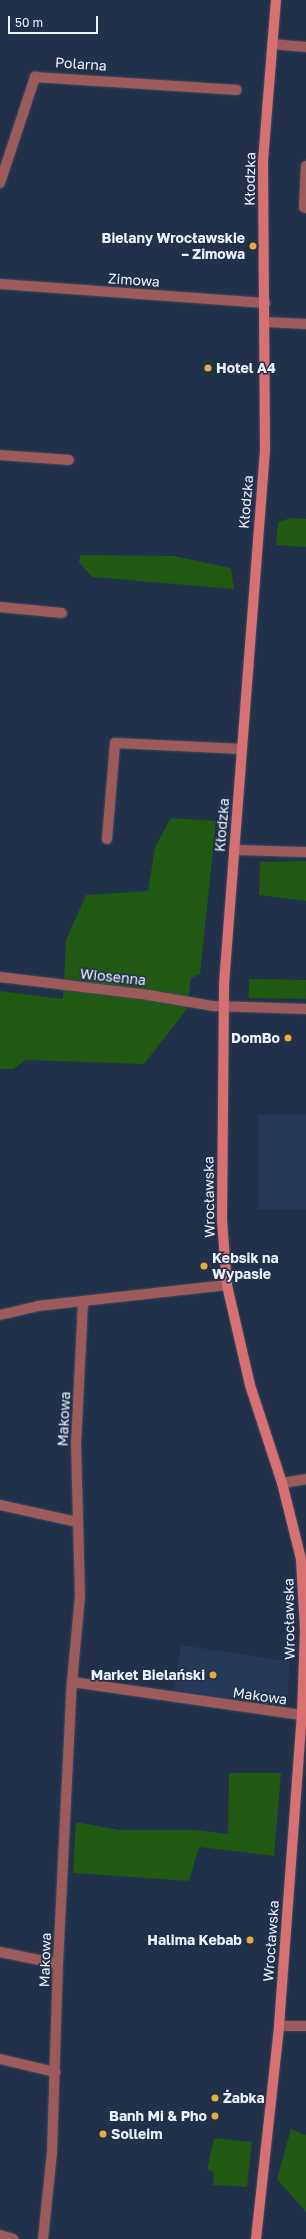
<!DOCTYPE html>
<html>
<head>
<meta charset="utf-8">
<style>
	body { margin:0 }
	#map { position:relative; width:306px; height:2239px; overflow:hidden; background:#21314a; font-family:"Golos Text",sans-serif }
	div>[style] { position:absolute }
	.built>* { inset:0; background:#263958; transform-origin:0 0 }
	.green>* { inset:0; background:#205911; transform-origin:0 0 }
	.roads { filter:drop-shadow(0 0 1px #3d4c63) drop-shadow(0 0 1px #3d4c63) }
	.minor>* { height:10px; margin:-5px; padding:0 5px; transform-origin:5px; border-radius:5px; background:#9d5a5b }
	.secondary>* { height:10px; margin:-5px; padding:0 5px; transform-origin:5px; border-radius:5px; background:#d86f71 }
	.dots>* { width:11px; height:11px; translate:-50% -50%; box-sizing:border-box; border:2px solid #21314a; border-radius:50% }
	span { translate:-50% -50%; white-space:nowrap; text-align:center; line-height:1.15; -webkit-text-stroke:3px #21314a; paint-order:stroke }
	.street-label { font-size:14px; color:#ecf2fd }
	.poi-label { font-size:14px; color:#ecf2fd; font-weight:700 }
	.right { translate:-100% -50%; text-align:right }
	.left { translate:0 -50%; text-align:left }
	.scale { position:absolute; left:8px; top:16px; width:90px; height:18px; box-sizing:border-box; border:2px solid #ecf2fd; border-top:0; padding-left:5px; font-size:12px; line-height:14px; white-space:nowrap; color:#ecf2fd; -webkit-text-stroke:3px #21314a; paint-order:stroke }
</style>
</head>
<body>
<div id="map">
	<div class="built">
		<div style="left:258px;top:1115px;width:48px;height:94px"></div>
		<div style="clip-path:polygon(181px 1645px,290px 1662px,287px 1702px,283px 1706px,174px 1690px)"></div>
	</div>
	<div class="green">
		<div style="clip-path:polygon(291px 518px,306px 519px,306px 547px,276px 545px,278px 522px)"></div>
		<div style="clip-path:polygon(80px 555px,174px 556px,231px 568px,234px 589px,92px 577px,79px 562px)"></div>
		<div style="clip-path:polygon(171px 818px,216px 821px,200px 974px,191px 978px,187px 1009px,144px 1064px,26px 1060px,13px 1069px,0 1069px,0 991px,63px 999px,66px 940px,86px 895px,148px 891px,155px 847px)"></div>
		<div style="clip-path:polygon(306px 861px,306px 901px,259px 895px,260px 862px)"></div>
		<div style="left:249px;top:979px;width:57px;height:19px;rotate:1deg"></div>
		<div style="clip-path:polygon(229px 1773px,281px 1773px,274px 1856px,199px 1847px,189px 1881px,73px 1873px,76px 1822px,119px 1830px,196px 1830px,228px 1834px)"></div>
		<div style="clip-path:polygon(291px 2129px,306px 2135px,306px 2212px,277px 2179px)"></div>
		<div style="clip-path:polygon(214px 2138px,252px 2142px,247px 2187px,213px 2185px,214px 2172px,207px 2170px)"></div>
	</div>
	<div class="roads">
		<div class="minor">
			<div style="left:272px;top:44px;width:34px;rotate:5deg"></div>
			<div style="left:306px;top:166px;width:41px;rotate:92.8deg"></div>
			<div style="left:304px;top:207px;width:2px;rotate:27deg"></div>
			<div style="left:0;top:183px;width:112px;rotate:-71.7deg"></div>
			<div style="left:35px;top:77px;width:202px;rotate:3.7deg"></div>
			<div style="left:0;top:284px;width:266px;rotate:4.1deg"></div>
			<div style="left:265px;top:322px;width:41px;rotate:2.8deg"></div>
			<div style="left:0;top:455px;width:69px;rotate:4.1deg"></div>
			<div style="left:0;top:607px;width:62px;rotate:5.5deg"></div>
			<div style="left:107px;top:839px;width:96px;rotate:-85.2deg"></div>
			<div style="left:115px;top:743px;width:127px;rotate:2.7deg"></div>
			<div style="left:234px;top:850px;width:72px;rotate:1.6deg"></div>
			<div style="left:0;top:977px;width:149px;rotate:6.9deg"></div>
			<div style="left:148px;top:995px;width:67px;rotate:9.5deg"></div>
			<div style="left:214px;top:1006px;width:92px;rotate:1.9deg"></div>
			<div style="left:0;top:1315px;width:39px;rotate:-13deg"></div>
			<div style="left:38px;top:1306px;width:45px;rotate:-6.3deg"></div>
			<div style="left:282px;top:1483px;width:24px;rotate:-9deg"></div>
			<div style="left:0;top:1505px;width:79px;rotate:12.4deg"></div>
			<div style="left:72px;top:1682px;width:232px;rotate:8.2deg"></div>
			<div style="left:0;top:1952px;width:59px;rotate:11.7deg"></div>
			<div style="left:279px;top:2026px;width:27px"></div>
			<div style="left:0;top:2059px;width:57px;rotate:13.3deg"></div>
			<div style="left:0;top:2235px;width:14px;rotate:17deg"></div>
			<div style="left:43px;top:2239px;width:87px;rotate:-84.1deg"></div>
			<div style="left:52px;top:2152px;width:188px;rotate:-88.2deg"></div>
			<div style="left:58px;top:1964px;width:282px;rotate:-87.2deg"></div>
			<div style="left:72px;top:1682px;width:86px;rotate:-84.7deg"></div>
			<div style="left:80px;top:1596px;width:151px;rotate:-91.5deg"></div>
			<div style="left:76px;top:1445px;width:144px;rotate:-87.2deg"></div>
			<div style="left:83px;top:1301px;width:145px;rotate:-6.3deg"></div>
		</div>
		<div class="secondary">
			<div style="left:256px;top:2239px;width:214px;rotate:-83.8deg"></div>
			<div style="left:279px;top:2026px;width:312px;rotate:-85.8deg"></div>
			<div style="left:302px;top:1715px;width:86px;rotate:-88deg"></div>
			<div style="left:305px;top:1629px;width:70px;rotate:-93.3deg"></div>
			<div style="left:301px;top:1559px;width:78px;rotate:-104deg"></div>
			<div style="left:282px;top:1483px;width:103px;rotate:-108.1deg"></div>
			<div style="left:250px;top:1385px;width:103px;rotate:-103deg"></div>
			<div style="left:227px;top:1285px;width:65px;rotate:-94.4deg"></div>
			<div style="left:222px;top:1220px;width:236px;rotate:-89.5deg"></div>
			<div style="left:224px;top:984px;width:536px;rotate:-85.61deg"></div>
			<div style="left:265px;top:450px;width:289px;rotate:-90.4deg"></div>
			<div style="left:263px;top:161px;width:162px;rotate:-85.4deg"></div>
		</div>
	</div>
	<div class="dots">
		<div style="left:253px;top:246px;background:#e7ac37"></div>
		<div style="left:208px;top:368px;background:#e7ac37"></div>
		<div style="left:288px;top:1038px;background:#e7ac37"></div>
		<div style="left:204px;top:1266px;background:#e7ac37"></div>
		<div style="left:213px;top:1675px;background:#e7ac37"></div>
		<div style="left:250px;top:1940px;background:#e7ac37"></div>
		<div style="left:215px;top:2098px;background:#e7ac37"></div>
		<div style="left:215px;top:2116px;background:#e7ac37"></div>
		<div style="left:103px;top:2134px;background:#e7ac37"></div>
	</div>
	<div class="street-label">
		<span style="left:81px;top:64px;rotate:4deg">Polarna</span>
		<span style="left:250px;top:179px;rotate:-89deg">Kłodzka</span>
		<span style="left:134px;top:280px;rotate:4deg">Zimowa</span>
		<span style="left:246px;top:502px;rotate:-85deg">Kłodzka</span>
		<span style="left:222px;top:825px;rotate:-85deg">Kłodzka</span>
		<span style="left:113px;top:977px;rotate:6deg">Wiosenna</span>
		<span style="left:209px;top:1197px;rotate:-91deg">Wrocławska</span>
		<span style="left:64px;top:1419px;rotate:-87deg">Makowa</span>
		<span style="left:289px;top:1619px;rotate:-91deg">Wrocławska</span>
		<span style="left:260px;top:1696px;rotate:8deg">Makowa</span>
		<span style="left:271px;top:1941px;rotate:-86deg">Wrocławska</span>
		<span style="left:45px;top:1960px;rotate:-88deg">Makowa</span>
	</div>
	<div class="poi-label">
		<span class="right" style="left:245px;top:246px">Bielany Wrocławskie<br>– Zimowa</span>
		<span class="left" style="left:216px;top:368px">Hotel A4</span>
		<span class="right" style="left:280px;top:1038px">DomBo</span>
		<span class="left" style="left:212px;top:1266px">Kebsik na<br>Wypasie</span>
		<span class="right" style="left:205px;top:1675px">Market Bielański</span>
		<span class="right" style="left:242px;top:1940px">Halima Kebab</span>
		<span class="left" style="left:223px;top:2098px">Żabka</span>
		<span class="right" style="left:207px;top:2116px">Banh Mi &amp; Pho</span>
		<span class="left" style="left:111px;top:2134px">Solleim</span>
	</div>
	<div class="scale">50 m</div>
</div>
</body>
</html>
